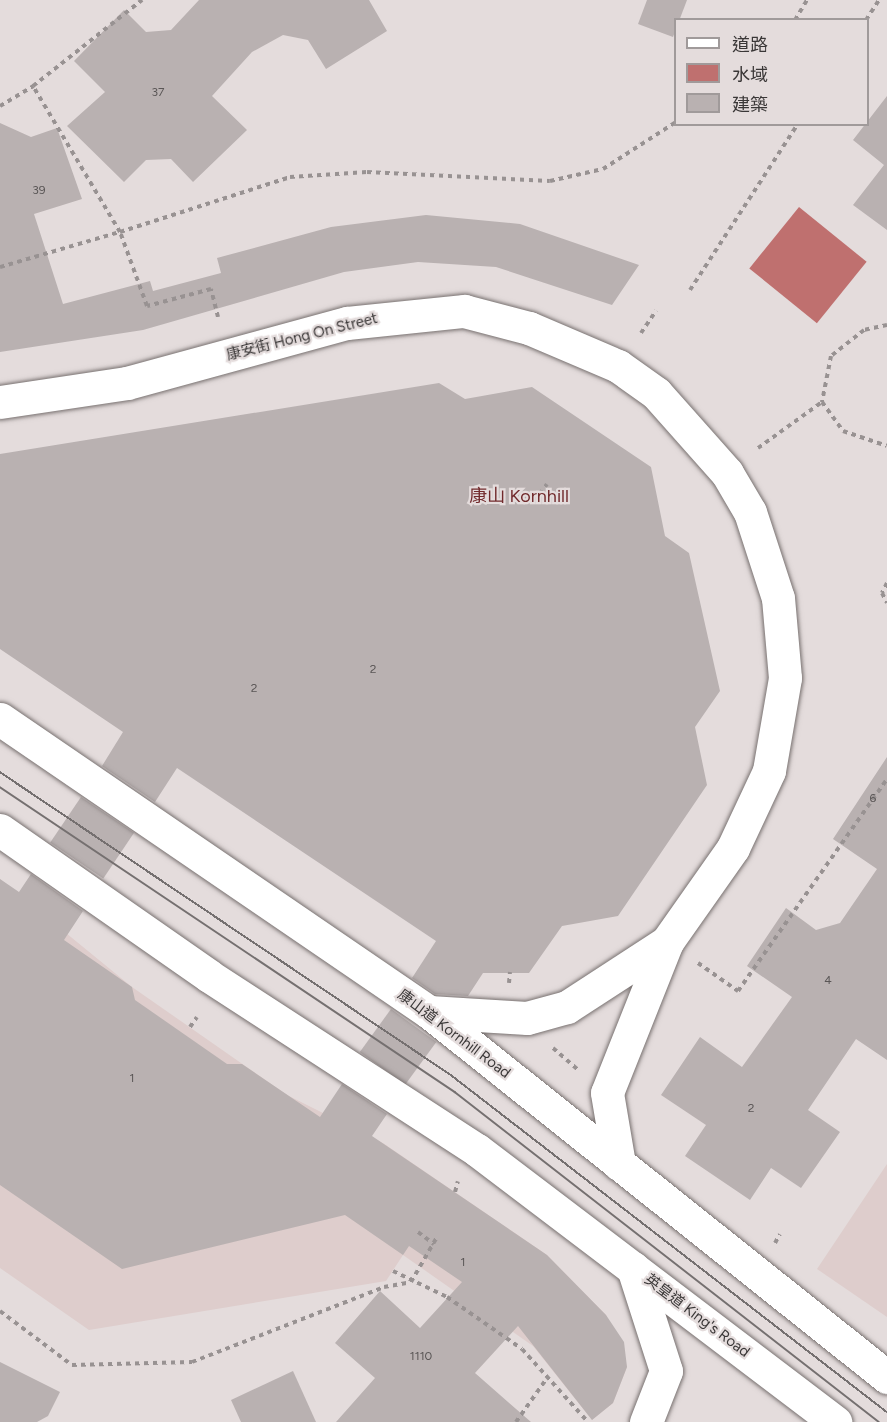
<!DOCTYPE html>
<html>
<head>
<meta charset="utf-8">
<style>
	body { margin:0 }
	#map { position:relative; width:887px; height:1422px; overflow:hidden; background:#e4dcdc; font-family:Figtree,"Noto Sans TC",sans-serif }
	div>[style] { position:absolute }
	.built>* { inset:0; background:#decdcc }
	.water>* { inset:0; background:#bf706f; transform-origin:0 0 }
	.building>* { inset:0; background:#b9b1b1; transform-origin:0 0 }
	.path>* { height:4px; margin-top:-2px; transform-origin:0; background:repeating-linear-gradient(90deg,#989292 0 4.5px,transparent 0 9px) }
	.roads { filter:drop-shadow(0 0 2px #787170) drop-shadow(0 0 2px #787170) }
	.secondary>* { height:33px; margin:-16.5px; padding:0 16.5px; transform-origin:16.5px; border-radius:16.5px; background:#fff }
	.tram>* { height:1.5px; margin:-0.75px; padding:0 0.75px; transform-origin:0.75px; border-radius:0.75px; background:#757070 }
	span { translate:-50% -50%; white-space:nowrap; text-align:center; line-height:1.15; -webkit-text-stroke:4.5px #e4dcdc; paint-order:stroke }
	.number-label { font-size:12px; color:#5a5656 }
	.number-label span { -webkit-text-stroke-width:0 }
	.street-label { font-size:15px; color:#3a3737 }
	.quarter-label { font-size:18px; color:#712a2c }
	.legend { position:absolute; left:674px; top:18px; width:195px; height:108px; box-sizing:border-box; background:#e4dcdc; border:2px solid #a09a9a; margin:0; padding:8px 10px; list-style:none; font-size:18px; color:#3a3737 }
	.legend li { display:flex; align-items:center; gap:12px; height:30px }
	.legend b { width:30px; border:2px solid #a09a9a }
</style>
</head>
<body>
<div id="map">
	<div class="built">
		<div style="clip-path:polygon(0 879px,132px 987px,287px 1095px,383px 1143px,547px 1255px,606px 1315px,627px 1367px,613px 1403px,592px 1420px,533px 1346px,403px 1255px,386px 1281px,89px 1330px,0 1268px)"></div>
		<div style="clip-path:polygon(887px 1164px,887px 1317px,817px 1269px)"></div>
	</div>
	<div class="water">
		<div style="left:799px;top:207px;width:87px;height:79px;rotate:39deg"></div>
	</div>
	<div class="building">
		<div style="clip-path:polygon(199px 0,369px 0,387px 31px,326px 69px,308px 40px,283px 35px,252px 52px,212px 96px,247px 130px,193px 182px,171px 159px,146px 160px,124px 182px,67px 126px,105px 92px,74px 61px,124px 10px,146px 32px,171px 30px)"></div>
		<div style="clip-path:polygon(647px 0,687px 0,673px 37px,638px 24px)"></div>
		<div style="clip-path:polygon(887px 96px,887px 230px,853px 205px,884px 165px,853px 140px)"></div>
		<div style="clip-path:polygon(0 123px,31px 137px,57px 128px,82px 199px,34px 214px,63px 304px,150px 281px,153px 291px,221px 273px,217px 258px,331px 227px,426px 215px,520px 224px,639px 265px,612px 305px,496px 267px,418px 262px,344px 272px,143px 330px,0 352px)"></div>
		<div style="clip-path:polygon(439px 383px,465px 399px,532px 387px,651px 467px,665px 536px,689px 553px,720px 691px,695px 727px,707px 785px,618px 916px,562px 926px,529px 973px,483px 973px,468px 996px,435px 994px,412px 978px,436px 941px,177px 768px,155px 802px,102px 766px,123px 732px,0 649px,0 454px)"></div>
		<div style="clip-path:polygon(887px 757px,887px 1060px,856px 1039px,808px 1110px,840px 1132px,801px 1188px,771px 1168px,750px 1200px,685px 1156px,706px 1125px,661px 1095px,700px 1037px,742px 1067px,792px 997px,747px 966px,786px 908px,816px 930px,840px 923px,877px 869px,833px 839px)"></div>
		<div style="left:81px;top:797px;width:64px;height:55px;rotate:34deg"></div>
		<div style="clip-path:polygon(31px 874px,83px 911px,64px 940px,132px 987px,135px 1000px,227px 1064px,242px 1064px,320px 1117px,342px 1084px,387px 1114px,372px 1136px,547px 1255px,606px 1315px,624px 1342px,627px 1367px,613px 1403px,592px 1420px,518px 1326px,475px 1373px,531px 1422px,336px 1422px,375px 1378px,335px 1343px,380px 1291px,420px 1328px,462px 1282px,409px 1246px,403px 1255px,345px 1215px,122px 1269px,0 1185px,0 879px,19px 892px)"></div>
		<div style="left:391px;top:1009px;width:56px;height:53px;rotate:36deg"></div>
		<div style="clip-path:polygon(0 1362px,60px 1392px,48px 1416px,37px 1422px,0 1422px)"></div>
		<div style="clip-path:polygon(293px 1371px,316px 1422px,241px 1422px,231px 1400px)"></div>
	</div>
	<div class="path">
		<div style="left:795px;top:20px;width:23px;rotate:-59deg"></div>
		<div style="left:866px;top:20px;width:24px;rotate:-57deg"></div>
		<div style="left:0;top:106px;width:39px;rotate:-31deg"></div>
		<div style="left:0;top:267px;width:125px;rotate:-16.3deg"></div>
		<div style="left:120px;top:232px;width:170px;rotate:-120.8deg"></div>
		<div style="left:33px;top:86px;width:139px;rotate:-38.3deg"></div>
		<div style="left:690px;top:290px;width:198px;rotate:-57deg"></div>
		<div style="left:218px;top:317px;width:29px;rotate:-104deg"></div>
		<div style="left:211px;top:289px;width:66px;rotate:165.1deg"></div>
		<div style="left:147px;top:306px;width:79px;rotate:-110deg"></div>
		<div style="left:120px;top:232px;width:179px;rotate:-17.9deg"></div>
		<div style="left:290px;top:177px;width:77px;rotate:-3.7deg"></div>
		<div style="left:367px;top:172px;width:183px;rotate:2.8deg"></div>
		<div style="left:550px;top:181px;width:54px;rotate:-12.8deg"></div>
		<div style="left:603px;top:169px;width:87px;rotate:-32.8deg"></div>
		<div style="left:887px;top:325px;width:24px;rotate:168deg"></div>
		<div style="left:864px;top:330px;width:42px;rotate:141.8deg"></div>
		<div style="left:831px;top:356px;width:47px;rotate:101.1deg"></div>
		<div style="left:822px;top:402px;width:36px;rotate:54deg"></div>
		<div style="left:843px;top:431px;width:46px;rotate:18.8deg"></div>
		<div style="left:641px;top:333px;width:27px;rotate:-56deg"></div>
		<div style="left:758px;top:448px;width:79px;rotate:-35.7deg"></div>
		<div style="left:540px;top:494px;width:12px;rotate:-55deg"></div>
		<div style="left:887px;top:583px;width:11px;rotate:117deg"></div>
		<div style="left:882px;top:593px;width:11px;rotate:63deg"></div>
		<div style="left:698px;top:963px;width:49px;rotate:35deg"></div>
		<div style="left:738px;top:991px;width:259px;rotate:-54.9deg"></div>
		<div style="left:509px;top:983px;width:11px;rotate:-85deg"></div>
		<div style="left:190px;top:1027px;width:12px;rotate:-55deg"></div>
		<div style="left:553px;top:1048px;width:35px;rotate:41deg"></div>
		<div style="left:455px;top:1192px;width:11px;rotate:-75deg"></div>
		<div style="left:418px;top:1232px;width:20px;rotate:37deg"></div>
		<div style="left:775px;top:1243px;width:10px;rotate:-61deg"></div>
		<div style="left:393px;top:1271px;width:60px;rotate:25.7deg"></div>
		<div style="left:447px;top:1297px;width:91px;rotate:34.7deg"></div>
		<div style="left:522px;top:1349px;width:98px;rotate:47.9deg"></div>
		<div style="left:0;top:1311px;width:90px;rotate:36.9deg"></div>
		<div style="left:72px;top:1365px;width:120px;rotate:-1.4deg"></div>
		<div style="left:192px;top:1362px;width:206px;rotate:-21.3deg"></div>
		<div style="left:384px;top:1287px;width:27px;rotate:-10deg"></div>
		<div style="left:411px;top:1282px;width:52px;rotate:-60deg"></div>
		<div style="left:516px;top:1422px;width:54px;rotate:-54.8deg"></div>
	</div>
	<div class="roads">
		<div class="secondary">
			<div style="left:0;top:402px;width:128px;rotate:-8.5deg"></div>
			<div style="left:127px;top:383px;width:228px;rotate:-15.3deg"></div>
			<div style="left:347px;top:323px;width:118px;rotate:-5.9deg"></div>
			<div style="left:464px;top:311px;width:67px;rotate:14.7deg"></div>
			<div style="left:529px;top:328px;width:97px;rotate:23.1deg"></div>
			<div style="left:618px;top:366px;width:47px;rotate:35.4deg"></div>
			<div style="left:656px;top:393px;width:107px;rotate:48.4deg"></div>
			<div style="left:727px;top:473px;width:45px;rotate:59.5deg"></div>
			<div style="left:750px;top:512px;width:90px;rotate:72deg"></div>
			<div style="left:778px;top:598px;width:80px;rotate:85deg"></div>
			<div style="left:785px;top:678px;width:94px;rotate:99.8deg"></div>
			<div style="left:769px;top:771px;width:85px;rotate:115.1deg"></div>
			<div style="left:733px;top:848px;width:115px;rotate:125.1deg"></div>
			<div style="left:667px;top:942px;width:162px;rotate:111.7deg"></div>
			<div style="left:607px;top:1093px;width:72px;rotate:80.4deg"></div>
			<div style="left:0;top:719px;width:520px;rotate:34.33deg"></div>
			<div style="left:429px;top:1012px;width:586px;rotate:38.55deg"></div>
			<div style="left:0;top:830px;width:255px;rotate:34.9deg"></div>
			<div style="left:209px;top:976px;width:320px;rotate:33deg"></div>
			<div style="left:477px;top:1150px;width:450px;rotate:37.2deg"></div>
			<div style="left:429px;top:1012px;width:98px;rotate:3.5deg"></div>
			<div style="left:527px;top:1018px;width:41px;rotate:-15.4deg"></div>
			<div style="left:567px;top:1007px;width:119px;rotate:-33deg"></div>
			<div style="left:633px;top:1268px;width:108px;rotate:72.2deg"></div>
			<div style="left:666px;top:1371px;width:55px;rotate:111.4deg"></div>
		</div>
	</div>
	<div class="tram">
		<div style="left:0;top:772px;width:543px;rotate:33.89deg"></div>
		<div style="left:451px;top:1075px;width:551px;rotate:37.7deg"></div>
		<div style="left:0;top:787px;width:548px;rotate:33.84deg"></div>
		<div style="left:455px;top:1092px;width:537px;rotate:37.89deg"></div>
	</div>
	<div class="number-label">
		<span style="left:158px;top:93px">37</span>
		<span style="left:39px;top:191px">39</span>
		<span style="left:373px;top:670px">2</span>
		<span style="left:254px;top:689px">2</span>
		<span style="left:873px;top:799px">6</span>
		<span style="left:828px;top:981px">4</span>
		<span style="left:132px;top:1079px">1</span>
		<span style="left:751px;top:1109px">2</span>
		<span style="left:463px;top:1263px">1</span>
		<span style="left:421px;top:1357px">1110</span>
	</div>
	<div class="street-label">
		<span style="left:302px;top:337px;rotate:-14deg">康安街 Hong On Street</span>
		<span style="left:454px;top:1034px;rotate:37deg">康山道 Kornhill Road</span>
		<span style="left:697px;top:1316px;rotate:37deg">英皇道 King's Road</span>
	</div>
	<div class="quarter-label">
		<span style="left:519px;top:496px">康山 Kornhill</span>
	</div>
	<ul class="legend">
	<li><b style="height:8px;background:#fff"></b>道路</li>
	<li><b style="height:16px;background:#bf706f"></b>水域</li>
	<li><b style="height:16px;background:#b9b1b1"></b>建築</li>
	</ul>
</div>
</body>
</html>
